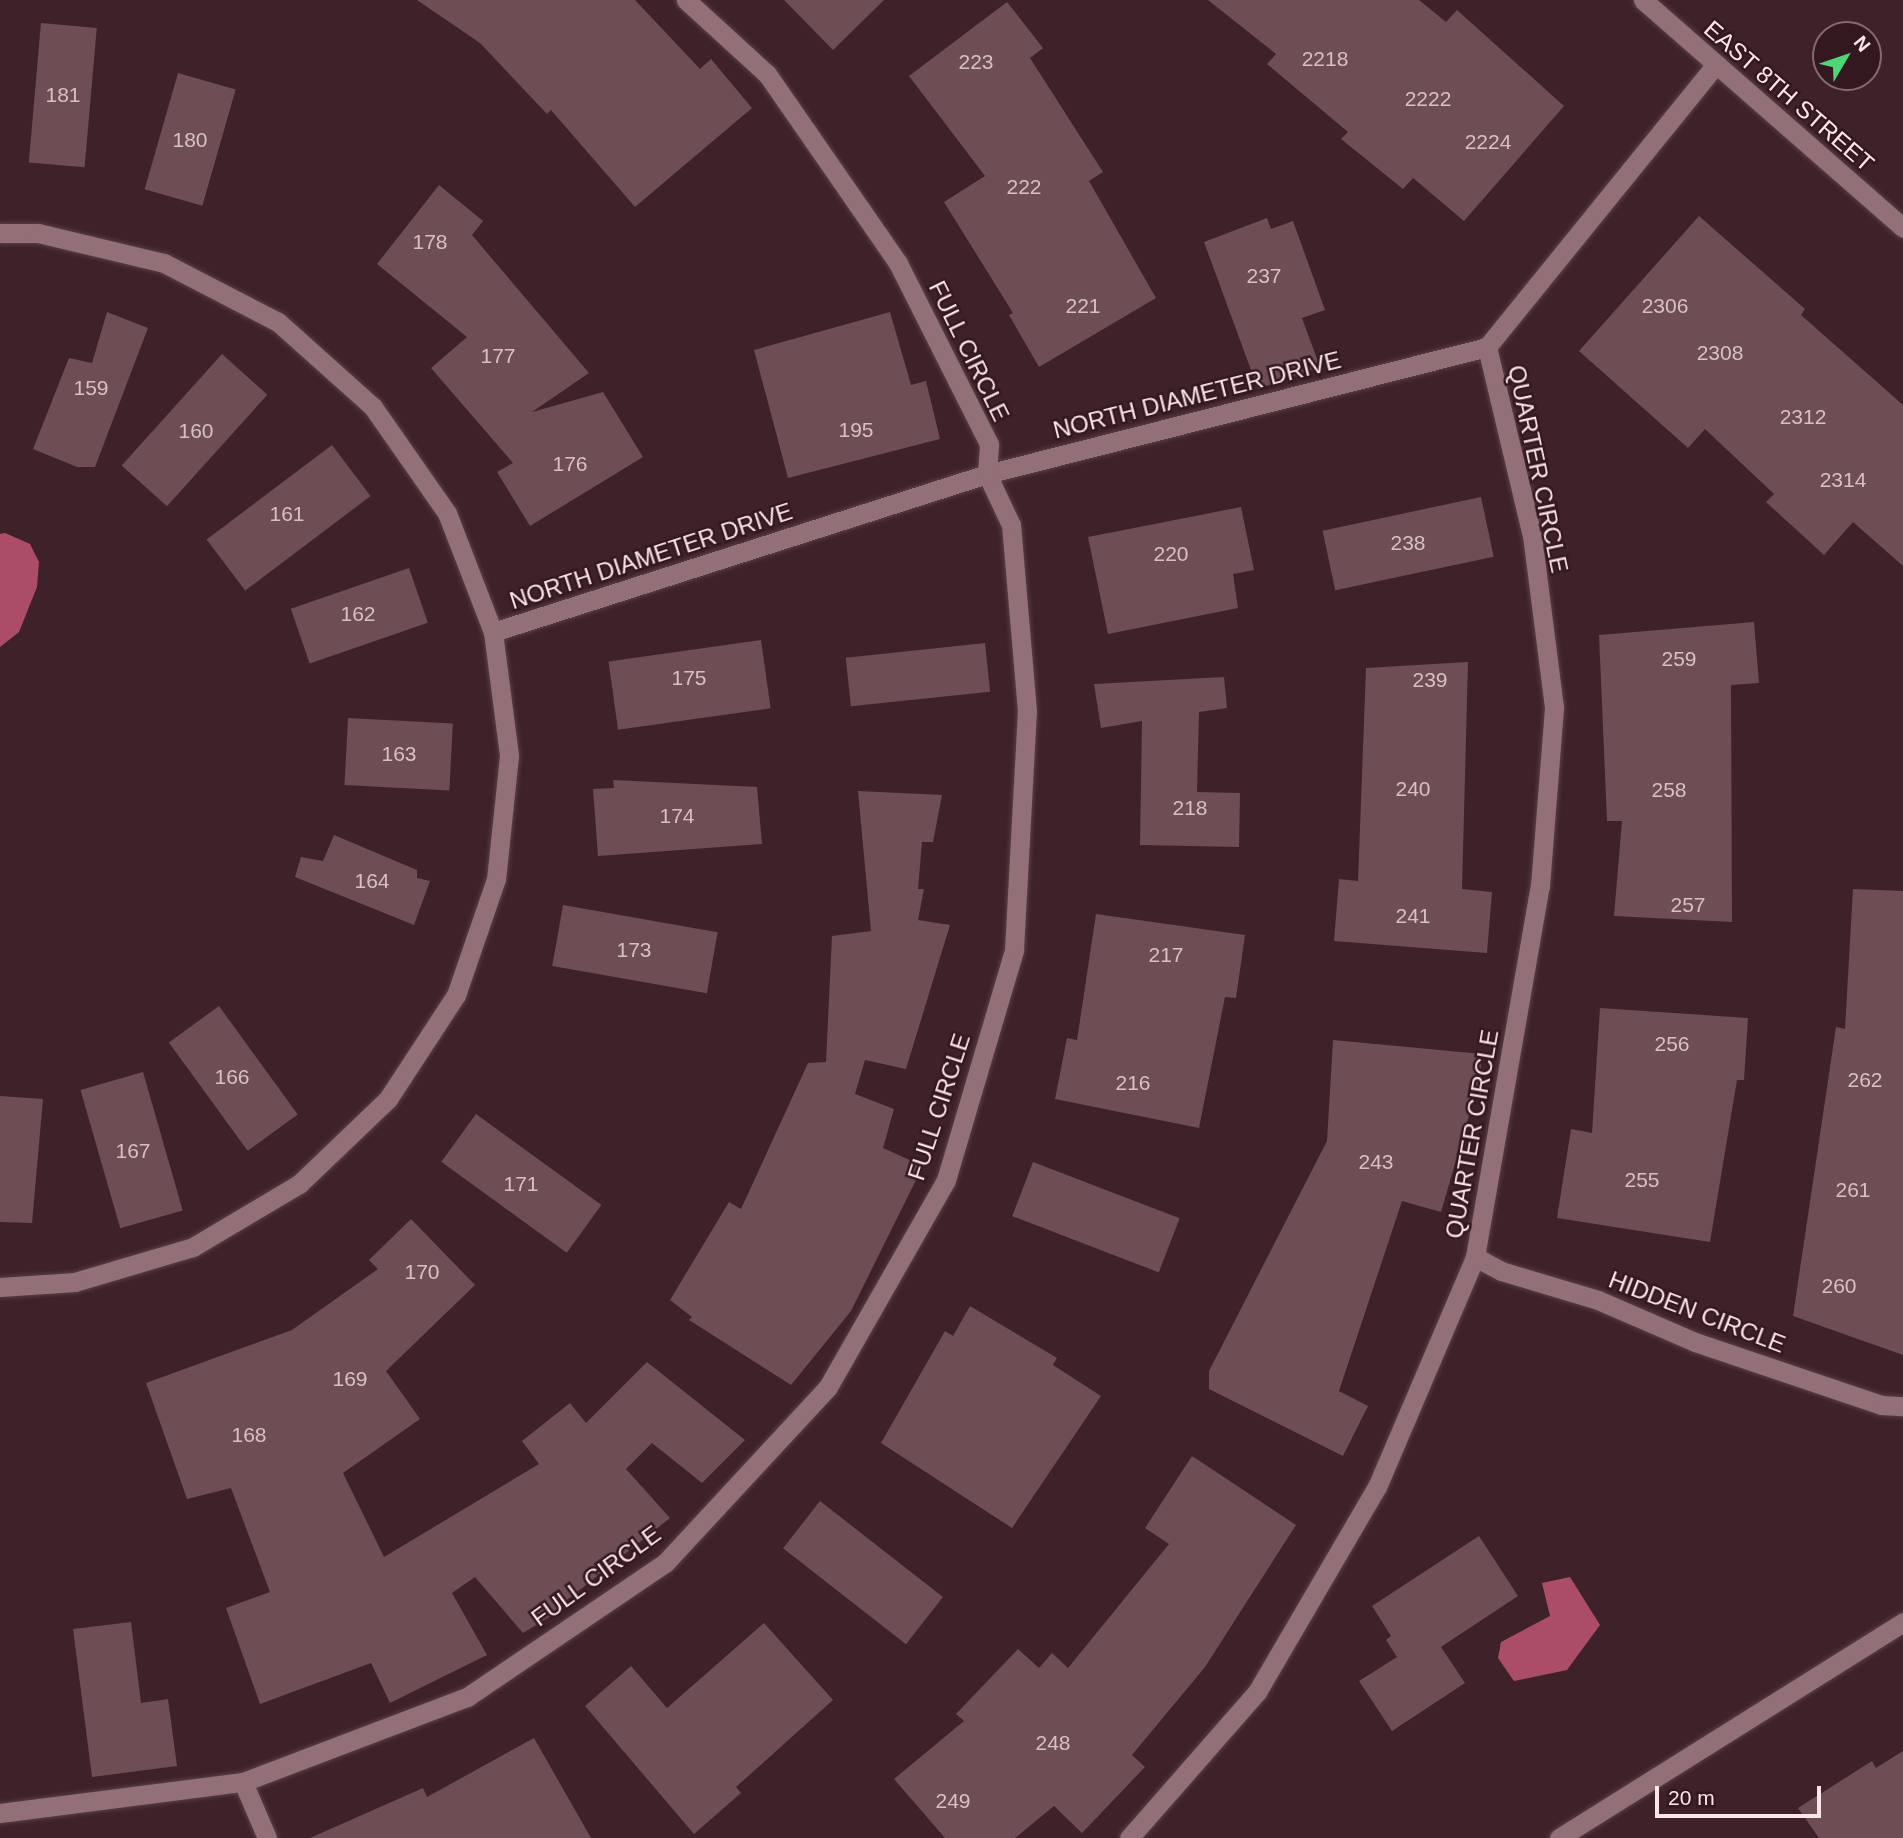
<!DOCTYPE html>
<html>
<head>
<meta charset="utf-8">
<style>
	body { margin:0 }
	#map { position:relative; width:1903px; height:1838px; overflow:hidden; background:#3f2229; font-family:Arial,sans-serif }
	div>[style] { position:absolute }
	.water>* { inset:0; background:#ac4d68 }
	.building>* { inset:0; background:#6e4d54; transform-origin:0 0 }
	.roads { filter:drop-shadow(0 0 2px #583f46) drop-shadow(0 0 2px #583f46) }
	.service>* { height:19px; margin:-9.5px; padding:0 9.5px; transform-origin:9.5px; border-radius:9.5px; background:#936f77 }
	.minor>* { height:19px; margin:-9.5px; padding:0 9.5px; transform-origin:9.5px; border-radius:9.5px; background:#936f77 }
	.tertiary>* { height:19px; margin:-9.5px; padding:0 9.5px; transform-origin:9.5px; border-radius:9.5px; background:#936f77 }
	span { translate:-50% -50%; white-space:nowrap; text-align:center; line-height:1.15; -webkit-text-stroke:5px #341820; paint-order:stroke }
	.number-label { font-size:21px; color:#d8c0c4 }
	.number-label span { -webkit-text-stroke-width:0 }
	.street-label { font-size:24px; color:#fbe6ea }
	.north { position:absolute; left:1812px; top:21px; width:70px; height:70px; box-sizing:border-box; background:#341820; border:2px solid #846a71; border-radius:50%; rotate:51deg; font-size:19px; font-weight:700; line-height:28px; text-align:center; color:#fbe6ea }
	.north::after { content:''; display:block; margin:auto; width:24px; height:32px; background:#4cd676; clip-path:polygon(50% 0,100% 100%,50% 72%,0 100%) }
	.scale { position:absolute; left:1655px; top:1786px; width:166px; height:32px; box-sizing:border-box; border:4px solid #fbe6ea; border-top:0; padding-left:9px; font-size:21px; line-height:24px; white-space:nowrap; color:#fbe6ea; -webkit-text-stroke:5px #341820; paint-order:stroke }
</style>
</head>
<body>
<div id="map">
	<div class="water">
		<div style="clip-path:polygon(5px 533px,30px 544px,39px 562px,37px 587px,19px 632px,0 647px,0 534px)"></div>
		<div style="clip-path:polygon(1570px 1577px,1600px 1625px,1567px 1670px,1514px 1681px,1498px 1658px,1501px 1642px,1550px 1616px,1542px 1583px)"></div>
	</div>
	<div class="building">
		<div style="clip-path:polygon(417px 0,635px 0,700px 69px,711px 59px,752px 108px,635px 207px,551px 110px,547px 114px,480px 43px)"></div>
		<div style="clip-path:polygon(784px 0,884px 0,833px 50px)"></div>
		<div style="clip-path:polygon(1208px 0,1419px 0,1446px 22px,1457px 10px,1564px 106px,1464px 221px,1413px 178px,1403px 189px,1341px 139px,1348px 132px,1267px 64px,1276px 54px)"></div>
		<div style="clip-path:polygon(1007px 2px,1043px 48px,1030px 58px,1103px 172px,1089px 181px,1156px 298px,1039px 367px,1009px 315px,1013px 313px,944px 202px,985px 176px,909px 76px)"></div>
		<div style="left:41px;top:23px;width:56px;height:140px;rotate:5deg"></div>
		<div style="left:178px;top:73px;width:60px;height:121px;rotate:16deg"></div>
		<div style="clip-path:polygon(439px 185px,483px 221px,472px 235px,589px 373px,532px 412px,603px 392px,643px 457px,530px 526px,497px 472px,513px 463px,431px 368px,467px 337px,377px 264px)"></div>
		<div style="clip-path:polygon(1699px 216px,1805px 309px,1801px 315px,1903px 405px,1903px 566px,1853px 522px,1824px 555px,1766px 502px,1774px 494px,1705px 429px,1688px 448px,1579px 351px)"></div>
		<div style="clip-path:polygon(1267px 218px,1271px 229px,1293px 221px,1325px 310px,1302px 318px,1320px 367px,1258px 389px,1204px 242px)"></div>
		<div style="clip-path:polygon(107px 312px,148px 328px,95px 467px,77px 467px,33px 449px,69px 358px,92px 363px)"></div>
		<div style="clip-path:polygon(890px 312px,911px 385px,926px 381px,940px 439px,788px 478px,754px 350px)"></div>
		<div style="left:222px;top:354px;width:61px;height:150px;rotate:42deg"></div>
		<div style="left:332px;top:445px;width:64px;height:157px;rotate:53deg"></div>
		<div style="left:1481px;top:497px;width:61px;height:162px;rotate:78deg"></div>
		<div style="clip-path:polygon(1241px 507px,1254px 570px,1233px 574px,1238px 608px,1108px 634px,1088px 537px)"></div>
		<div style="left:409px;top:568px;width:58px;height:125px;rotate:71deg"></div>
		<div style="clip-path:polygon(1754px 622px,1759px 683px,1731px 685px,1732px 922px,1614px 916px,1622px 821px,1607px 821px,1599px 635px)"></div>
		<div style="left:761px;top:640px;width:69px;height:154px;rotate:82deg"></div>
		<div style="left:985px;top:643px;width:49px;height:140px;rotate:84deg"></div>
		<div style="clip-path:polygon(1468px 662px,1462px 889px,1492px 892px,1487px 953px,1334px 941px,1339px 879px,1358px 881px,1366px 668px)"></div>
		<div style="clip-path:polygon(1224px 677px,1227px 708px,1199px 712px,1197px 792px,1240px 793px,1239px 847px,1140px 845px,1142px 721px,1101px 728px,1094px 684px)"></div>
		<div style="left:348px;top:718px;width:105px;height:67px;rotate:3deg"></div>
		<div style="clip-path:polygon(613px 780px,757px 787px,762px 844px,598px 856px,593px 789px,614px 788px)"></div>
		<div style="clip-path:polygon(858px 791px,942px 795px,933px 842px,922px 842px,918px 889px,924px 889px,918px 920px,950px 925px,906px 1069px,865px 1060px,855px 1094px,894px 1109px,883px 1148px,923px 1166px,851px 1311px,791px 1385px,689px 1320px,692px 1317px,670px 1300px,729px 1202px,741px 1209px,808px 1063px,826px 1062px,832px 936px,871px 931px)"></div>
		<div style="clip-path:polygon(334px 835px,417px 870px,417px 878px,430px 881px,414px 925px,295px 877px,301px 857px,323px 861px)"></div>
		<div style="clip-path:polygon(1853px 889px,1903px 891px,1903px 1355px,1793px 1316px,1836px 1027px,1845px 1029px)"></div>
		<div style="left:563px;top:905px;width:157px;height:62px;rotate:10deg"></div>
		<div style="clip-path:polygon(1096px 914px,1245px 935px,1236px 998px,1225px 997px,1199px 1128px,1055px 1099px,1067px 1038px,1077px 1040px)"></div>
		<div style="left:219px;top:1006px;width:134px;height:62px;rotate:54deg"></div>
		<div style="clip-path:polygon(1600px 1008px,1748px 1018px,1744px 1080px,1737px 1080px,1710px 1242px,1557px 1218px,1571px 1129px,1592px 1133px)"></div>
		<div style="clip-path:polygon(1333px 1040px,1482px 1054px,1480px 1078px,1441px 1212px,1402px 1201px,1339px 1391px,1368px 1406px,1343px 1456px,1209px 1389px,1209px 1371px,1327px 1141px)"></div>
		<div style="left:143px;top:1072px;width:144px;height:65px;rotate:74deg"></div>
		<div style="clip-path:polygon(0 1096px,43px 1099px,32px 1223px,0 1222px)"></div>
		<div style="left:476px;top:1114px;width:155px;height:59px;rotate:36deg"></div>
		<div style="left:1033px;top:1162px;width:157px;height:58px;rotate:21deg"></div>
		<div style="clip-path:polygon(411px 1219px,475px 1285px,386px 1371px,420px 1419px,343px 1473px,384px 1557px,539px 1464px,522px 1441px,570px 1403px,586px 1423px,647px 1362px,745px 1440px,702px 1483px,652px 1443px,626px 1469px,670px 1518px,562px 1604px,564px 1608px,523px 1633px,475px 1577px,452px 1593px,487px 1655px,390px 1703px,371px 1663px,260px 1704px,226px 1608px,270px 1592px,231px 1488px,187px 1499px,146px 1383px,292px 1330px,378px 1269px,369px 1260px)"></div>
		<div style="clip-path:polygon(970px 1306px,1057px 1358px,1053px 1365px,1101px 1396px,1012px 1528px,881px 1443px,945px 1331px,953px 1336px)"></div>
		<div style="clip-path:polygon(1192px 1456px,1296px 1525px,1205px 1667px,1132px 1755px,1145px 1767px,1082px 1833px,1054px 1806px,1015px 1838px,945px 1838px,894px 1779px,964px 1721px,956px 1714px,1018px 1649px,1039px 1668px,1052px 1653px,1068px 1668px,1169px 1544px,1145px 1528px)"></div>
		<div style="left:820px;top:1501px;width:156px;height:60px;rotate:38deg"></div>
		<div style="clip-path:polygon(1479px 1536px,1518px 1596px,1441px 1647px,1465px 1683px,1392px 1731px,1359px 1681px,1397px 1657px,1386px 1640px,1391px 1636px,1372px 1606px)"></div>
		<div style="clip-path:polygon(131px 1622px,141px 1703px,168px 1699px,177px 1766px,92px 1777px,73px 1629px)"></div>
		<div style="clip-path:polygon(764px 1623px,833px 1700px,736px 1787px,741px 1793px,694px 1834px,585px 1706px,631px 1666px,667px 1708px)"></div>
		<div style="clip-path:polygon(534px 1738px,591px 1838px,310px 1838px,423px 1788px,427px 1797px)"></div>
		<div style="clip-path:polygon(1903px 1751px,1903px 1838px,1819px 1838px,1798px 1808px,1872px 1761px,1876px 1768px)"></div>
	</div>
	<div class="roads">
		<div class="service">
			<div style="left:1559px;top:1838px;width:406px;rotate:-32.1deg"></div>
		</div>
		<div class="minor">
			<div style="left:0;top:233px;width:38px"></div>
			<div style="left:38px;top:233px;width:130px;rotate:13.4deg"></div>
			<div style="left:164px;top:263px;width:128px;rotate:27.4deg"></div>
			<div style="left:278px;top:322px;width:127px;rotate:41.8deg"></div>
			<div style="left:373px;top:407px;width:129px;rotate:55.1deg"></div>
			<div style="left:447px;top:513px;width:128px;rotate:68.9deg"></div>
			<div style="left:493px;top:632px;width:125px;rotate:82.6deg"></div>
			<div style="left:509px;top:756px;width:124px;rotate:96deg"></div>
			<div style="left:496px;top:879px;width:123px;rotate:109deg"></div>
			<div style="left:456px;top:995px;width:124px;rotate:123.2deg"></div>
			<div style="left:388px;top:1099px;width:123px;rotate:136.3deg"></div>
			<div style="left:299px;top:1184px;width:123px;rotate:149.3deg"></div>
			<div style="left:193px;top:1247px;width:123px;rotate:163.5deg"></div>
			<div style="left:75px;top:1282px;width:75px;rotate:176.2deg"></div>
			<div style="left:493px;top:632px;width:519px;rotate:-17.74deg"></div>
			<div style="left:987px;top:474px;width:516px;rotate:-14.25deg"></div>
			<div style="left:1487px;top:347px;width:364px;rotate:-51deg"></div>
			<div style="left:1475px;top:1257px;width:30px;rotate:28deg"></div>
			<div style="left:1501px;top:1271px;width:101px;rotate:16.6deg"></div>
			<div style="left:1598px;top:1300px;width:106px;rotate:23.4deg"></div>
			<div style="left:1695px;top:1342px;width:196px;rotate:18.7deg"></div>
			<div style="left:1881px;top:1405px;width:22px;rotate:3deg"></div>
			<div style="left:243px;top:1782px;width:61px;rotate:66.8deg"></div>
			<div style="left:0;top:1813px;width:245px;rotate:-7.3deg"></div>
			<div style="left:243px;top:1782px;width:240px;rotate:-20.8deg"></div>
			<div style="left:467px;top:1697px;width:239px;rotate:-34.1deg"></div>
			<div style="left:665px;top:1563px;width:240px;rotate:-47.2deg"></div>
			<div style="left:828px;top:1387px;width:238px;rotate:-60.3deg"></div>
			<div style="left:946px;top:1180px;width:240px;rotate:-73.5deg"></div>
			<div style="left:1014px;top:950px;width:239px;rotate:-86.9deg"></div>
			<div style="left:1027px;top:711px;width:187px;rotate:-94.9deg"></div>
			<div style="left:1011px;top:525px;width:56px;rotate:-115.2deg"></div>
			<div style="left:987px;top:474px;width:30px;rotate:-86deg"></div>
			<div style="left:989px;top:444px;width:203px;rotate:-116.7deg"></div>
			<div style="left:898px;top:263px;width:230px;rotate:-124.7deg"></div>
			<div style="left:767px;top:74px;width:110px;rotate:-137.6deg"></div>
			<div style="left:1129px;top:1838px;width:194px;rotate:-48.8deg"></div>
			<div style="left:1257px;top:1692px;width:238px;rotate:-59.7deg"></div>
			<div style="left:1377px;top:1487px;width:250px;rotate:-66.9deg"></div>
			<div style="left:1475px;top:1257px;width:377px;rotate:-80.1deg"></div>
			<div style="left:1540px;top:886px;width:180px;rotate:-85.5deg"></div>
			<div style="left:1554px;top:707px;width:172px;rotate:-97.3deg"></div>
			<div style="left:1532px;top:536px;width:194px;rotate:-103.4deg"></div>
		</div>
		<div class="tertiary">
			<div style="left:1643px;top:0;width:346px;rotate:41.2deg"></div>
		</div>
	</div>
	<div class="number-label">
		<span style="left:1325px;top:59px">2218</span>
		<span style="left:976px;top:62px">223</span>
		<span style="left:63px;top:95px">181</span>
		<span style="left:1428px;top:99px">2222</span>
		<span style="left:190px;top:140px">180</span>
		<span style="left:1488px;top:142px">2224</span>
		<span style="left:1024px;top:187px">222</span>
		<span style="left:430px;top:242px">178</span>
		<span style="left:1264px;top:276px">237</span>
		<span style="left:1083px;top:306px">221</span>
		<span style="left:1665px;top:306px">2306</span>
		<span style="left:1720px;top:353px">2308</span>
		<span style="left:498px;top:356px">177</span>
		<span style="left:91px;top:388px">159</span>
		<span style="left:1803px;top:417px">2312</span>
		<span style="left:856px;top:430px">195</span>
		<span style="left:196px;top:431px">160</span>
		<span style="left:570px;top:464px">176</span>
		<span style="left:1843px;top:480px">2314</span>
		<span style="left:287px;top:514px">161</span>
		<span style="left:1408px;top:543px">238</span>
		<span style="left:1171px;top:554px">220</span>
		<span style="left:358px;top:614px">162</span>
		<span style="left:1679px;top:659px">259</span>
		<span style="left:689px;top:678px">175</span>
		<span style="left:1430px;top:680px">239</span>
		<span style="left:399px;top:754px">163</span>
		<span style="left:1413px;top:789px">240</span>
		<span style="left:1669px;top:790px">258</span>
		<span style="left:1190px;top:808px">218</span>
		<span style="left:677px;top:816px">174</span>
		<span style="left:372px;top:881px">164</span>
		<span style="left:1688px;top:905px">257</span>
		<span style="left:1413px;top:916px">241</span>
		<span style="left:634px;top:950px">173</span>
		<span style="left:1166px;top:955px">217</span>
		<span style="left:1672px;top:1044px">256</span>
		<span style="left:232px;top:1077px">166</span>
		<span style="left:1865px;top:1080px">262</span>
		<span style="left:1133px;top:1083px">216</span>
		<span style="left:133px;top:1151px">167</span>
		<span style="left:1376px;top:1162px">243</span>
		<span style="left:1642px;top:1180px">255</span>
		<span style="left:521px;top:1184px">171</span>
		<span style="left:1853px;top:1190px">261</span>
		<span style="left:422px;top:1272px">170</span>
		<span style="left:1839px;top:1286px">260</span>
		<span style="left:350px;top:1379px">169</span>
		<span style="left:249px;top:1435px">168</span>
		<span style="left:1053px;top:1743px">248</span>
		<span style="left:953px;top:1801px">249</span>
	</div>
	<div class="street-label">
		<span style="left:1789px;top:96px;rotate:41deg">EAST 8TH STREET</span>
		<span style="left:969px;top:351px;rotate:64deg">FULL CIRCLE</span>
		<span style="left:1197px;top:395px;rotate:-14deg">NORTH DIAMETER DRIVE</span>
		<span style="left:1538px;top:469px;rotate:78deg">QUARTER CIRCLE</span>
		<span style="left:651px;top:556px;rotate:-18deg">NORTH DIAMETER DRIVE</span>
		<span style="left:939px;top:1107px;rotate:-72deg">FULL CIRCLE</span>
		<span style="left:1472px;top:1134px;rotate:-80deg">QUARTER CIRCLE</span>
		<span style="left:1697px;top:1312px;rotate:21deg">HIDDEN CIRCLE</span>
		<span style="left:596px;top:1576px;rotate:-36deg">FULL CIRCLE</span>
	</div>
	<div class="north">N</div>
	<div class="scale">20 m</div>
</div>
</body>
</html>
